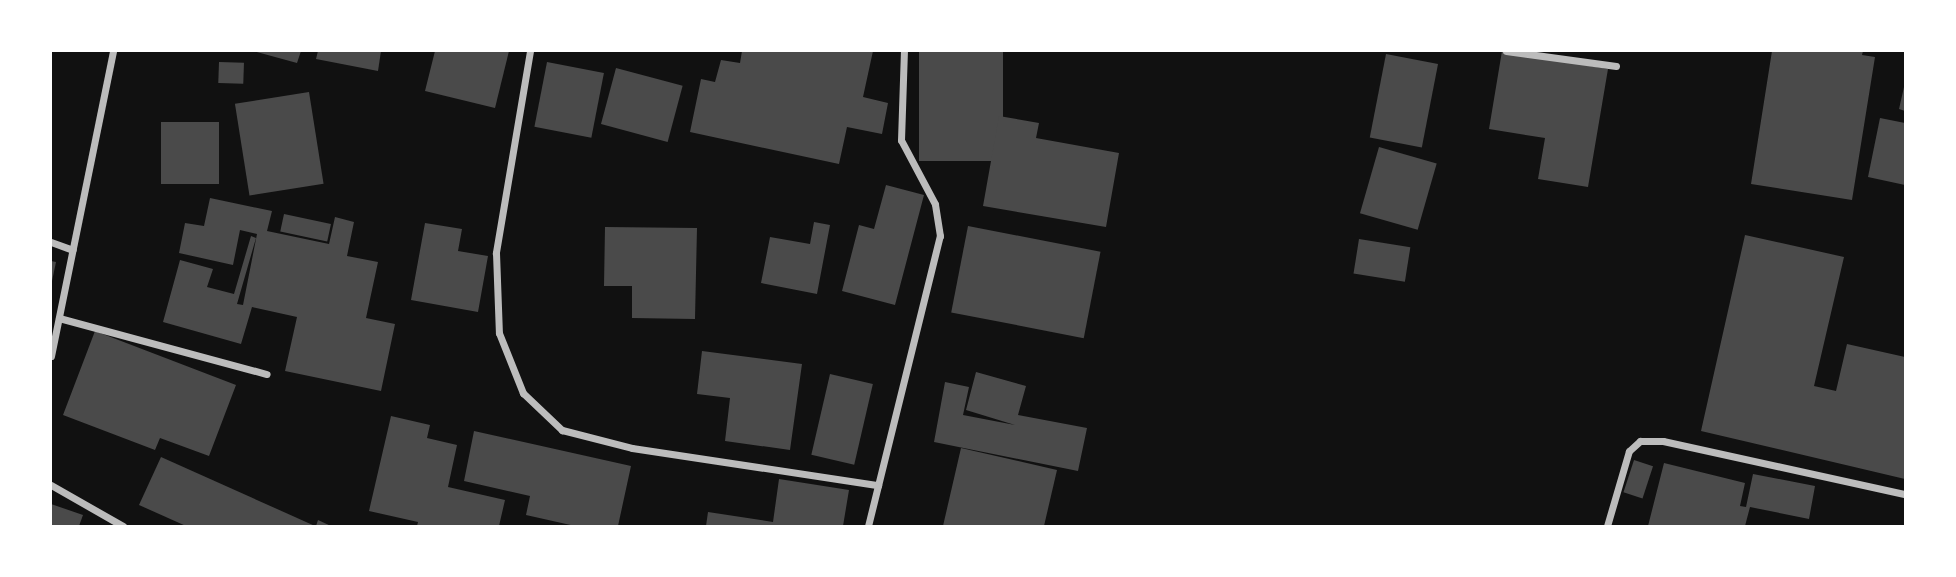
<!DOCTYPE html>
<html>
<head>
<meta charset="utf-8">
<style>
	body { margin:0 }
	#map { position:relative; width:1956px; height:577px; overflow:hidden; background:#111; font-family:Quicksand,sans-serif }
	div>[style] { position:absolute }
	.building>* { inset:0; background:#4a4a4a; transform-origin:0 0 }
	.minor>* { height:7px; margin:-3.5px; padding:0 3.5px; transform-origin:3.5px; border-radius:3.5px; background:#bcbcbc }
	span { translate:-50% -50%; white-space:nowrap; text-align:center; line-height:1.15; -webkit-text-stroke:6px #fff; paint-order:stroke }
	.frame { position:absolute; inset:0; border:52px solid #fff; pointer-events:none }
</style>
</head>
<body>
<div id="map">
	<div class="building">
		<div style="clip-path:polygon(253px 51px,301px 51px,297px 63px)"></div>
		<div style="clip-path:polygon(318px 51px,381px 51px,378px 71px,316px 59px)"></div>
		<div style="clip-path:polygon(435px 51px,509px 51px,495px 108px,425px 91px)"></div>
		<div style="clip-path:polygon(742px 51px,873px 51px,863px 97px,888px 103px,882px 134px,847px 127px,839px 164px,690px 132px,701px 79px,715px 82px,721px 60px,740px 63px)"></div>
		<div style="left:919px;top:51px;width:84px;height:110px"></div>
		<div style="clip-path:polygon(1502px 51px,1608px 69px,1588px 187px,1538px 179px,1545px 138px,1489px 129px)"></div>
		<div style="clip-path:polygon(1772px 51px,1863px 51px,1862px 55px,1875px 57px,1852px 200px,1751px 184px)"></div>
		<div style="left:1386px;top:54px;width:53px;height:85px;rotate:11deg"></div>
		<div style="left:219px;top:62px;width:25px;height:21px;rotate:2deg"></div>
		<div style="left:547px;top:62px;width:58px;height:66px;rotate:11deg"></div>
		<div style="left:616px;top:68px;width:69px;height:58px;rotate:15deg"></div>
		<div style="clip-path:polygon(1904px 87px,1905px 87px,1905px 111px,1899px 109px)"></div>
		<div style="left:309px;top:92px;width:93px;height:75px;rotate:81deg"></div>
		<div style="clip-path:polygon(999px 116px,1039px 123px,1036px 138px,1119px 153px,1106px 227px,983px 206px)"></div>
		<div style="clip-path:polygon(1880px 118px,1905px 123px,1905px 185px,1868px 177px)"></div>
		<div style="left:161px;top:122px;width:58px;height:62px"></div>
		<div style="left:1379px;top:147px;width:60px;height:69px;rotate:16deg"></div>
		<div style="clip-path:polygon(886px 185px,924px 195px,895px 305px,842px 291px,859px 225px,874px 229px)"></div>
		<div style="clip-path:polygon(210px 198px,272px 211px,267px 231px,329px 244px,335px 217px,354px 222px,347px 256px,378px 262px,366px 318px,395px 324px,381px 391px,285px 371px,297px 317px,252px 307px,241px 344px,163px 322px,180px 260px,213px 269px,207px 287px,234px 294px,251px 236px,256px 238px,237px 304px,243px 305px,257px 234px,240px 230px,233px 265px,179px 253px,185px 223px,204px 226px)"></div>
		<div style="left:284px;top:214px;width:48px;height:18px;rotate:12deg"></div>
		<div style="clip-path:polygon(814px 222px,830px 225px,817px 294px,761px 283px,770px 237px,810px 244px)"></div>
		<div style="clip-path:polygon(425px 223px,462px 229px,458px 251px,488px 256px,478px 312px,411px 300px)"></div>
		<div style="left:968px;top:226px;width:135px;height:88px;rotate:11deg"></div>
		<div style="clip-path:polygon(605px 227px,697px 228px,695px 319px,632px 318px,632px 286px,604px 286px)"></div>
		<div style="clip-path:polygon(1745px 235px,1844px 257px,1814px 386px,1836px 391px,1847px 344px,1905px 357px,1905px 479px,1701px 431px)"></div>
		<div style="left:1359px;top:239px;width:52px;height:35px;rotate:9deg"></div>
		<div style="clip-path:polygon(51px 261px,56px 262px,52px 281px,51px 281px)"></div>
		<div style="clip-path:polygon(95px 331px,236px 385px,209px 456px,160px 438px,155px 450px,63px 415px)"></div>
		<div style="clip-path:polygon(702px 351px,802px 364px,790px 450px,725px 441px,730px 398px,697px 394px)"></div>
		<div style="clip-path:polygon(976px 372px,1026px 386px,1018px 415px,1087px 428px,1078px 471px,934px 442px,945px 382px,969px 387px,963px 415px,1015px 425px,966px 410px)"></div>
		<div style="left:830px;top:374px;width:44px;height:83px;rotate:13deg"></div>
		<div style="clip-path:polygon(391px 416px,430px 425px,427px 438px,457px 445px,448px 487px,505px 500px,499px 526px,417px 526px,418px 522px,369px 511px)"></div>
		<div style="clip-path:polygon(474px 431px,631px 466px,618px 526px,575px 526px,526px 515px,530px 496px,464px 481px)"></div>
		<div style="clip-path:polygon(961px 448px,1057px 470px,1044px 526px,943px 526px)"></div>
		<div style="clip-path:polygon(161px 457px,315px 526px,186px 526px,139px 505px)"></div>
		<div style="left:1634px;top:460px;width:20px;height:34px;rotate:18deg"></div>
		<div style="clip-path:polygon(1664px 463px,1745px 483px,1740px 506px,1746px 507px,1753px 474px,1815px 486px,1809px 519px,1750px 507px,1745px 526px,1648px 526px)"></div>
		<div style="clip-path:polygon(779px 479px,849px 490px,843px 526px,706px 526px,708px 512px,773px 522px)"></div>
		<div style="clip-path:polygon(51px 504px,83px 515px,79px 526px,51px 526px)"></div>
		<div style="clip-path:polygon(318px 520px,331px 526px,316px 526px)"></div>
	</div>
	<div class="minor">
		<div style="left:530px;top:51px;width:205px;rotate:99.6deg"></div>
		<div style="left:496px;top:253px;width:80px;rotate:87.9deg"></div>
		<div style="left:499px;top:333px;width:65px;rotate:68.2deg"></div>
		<div style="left:523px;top:393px;width:54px;rotate:43.5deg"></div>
		<div style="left:562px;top:430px;width:72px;rotate:14.4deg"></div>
		<div style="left:632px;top:448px;width:249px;rotate:8.6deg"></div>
		<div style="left:1506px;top:51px;width:111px;rotate:7.8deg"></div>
		<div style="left:51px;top:242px;width:23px;rotate:20deg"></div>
		<div style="left:59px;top:318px;width:215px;rotate:15.1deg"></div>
		<div style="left:51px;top:356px;width:311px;rotate:-78.5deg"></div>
		<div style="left:51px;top:485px;width:83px;rotate:29.7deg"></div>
		<div style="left:868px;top:526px;width:299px;rotate:-76.1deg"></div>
		<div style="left:940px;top:236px;width:32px;rotate:-99deg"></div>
		<div style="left:935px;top:204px;width:72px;rotate:-118deg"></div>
		<div style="left:901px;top:140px;width:89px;rotate:-88.1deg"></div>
		<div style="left:1607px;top:526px;width:78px;rotate:-73.7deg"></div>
		<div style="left:1629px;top:451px;width:15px;rotate:-42deg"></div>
		<div style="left:1640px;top:441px;width:23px"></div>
		<div style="left:1663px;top:441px;width:248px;rotate:12.4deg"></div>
	</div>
	<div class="frame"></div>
</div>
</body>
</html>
